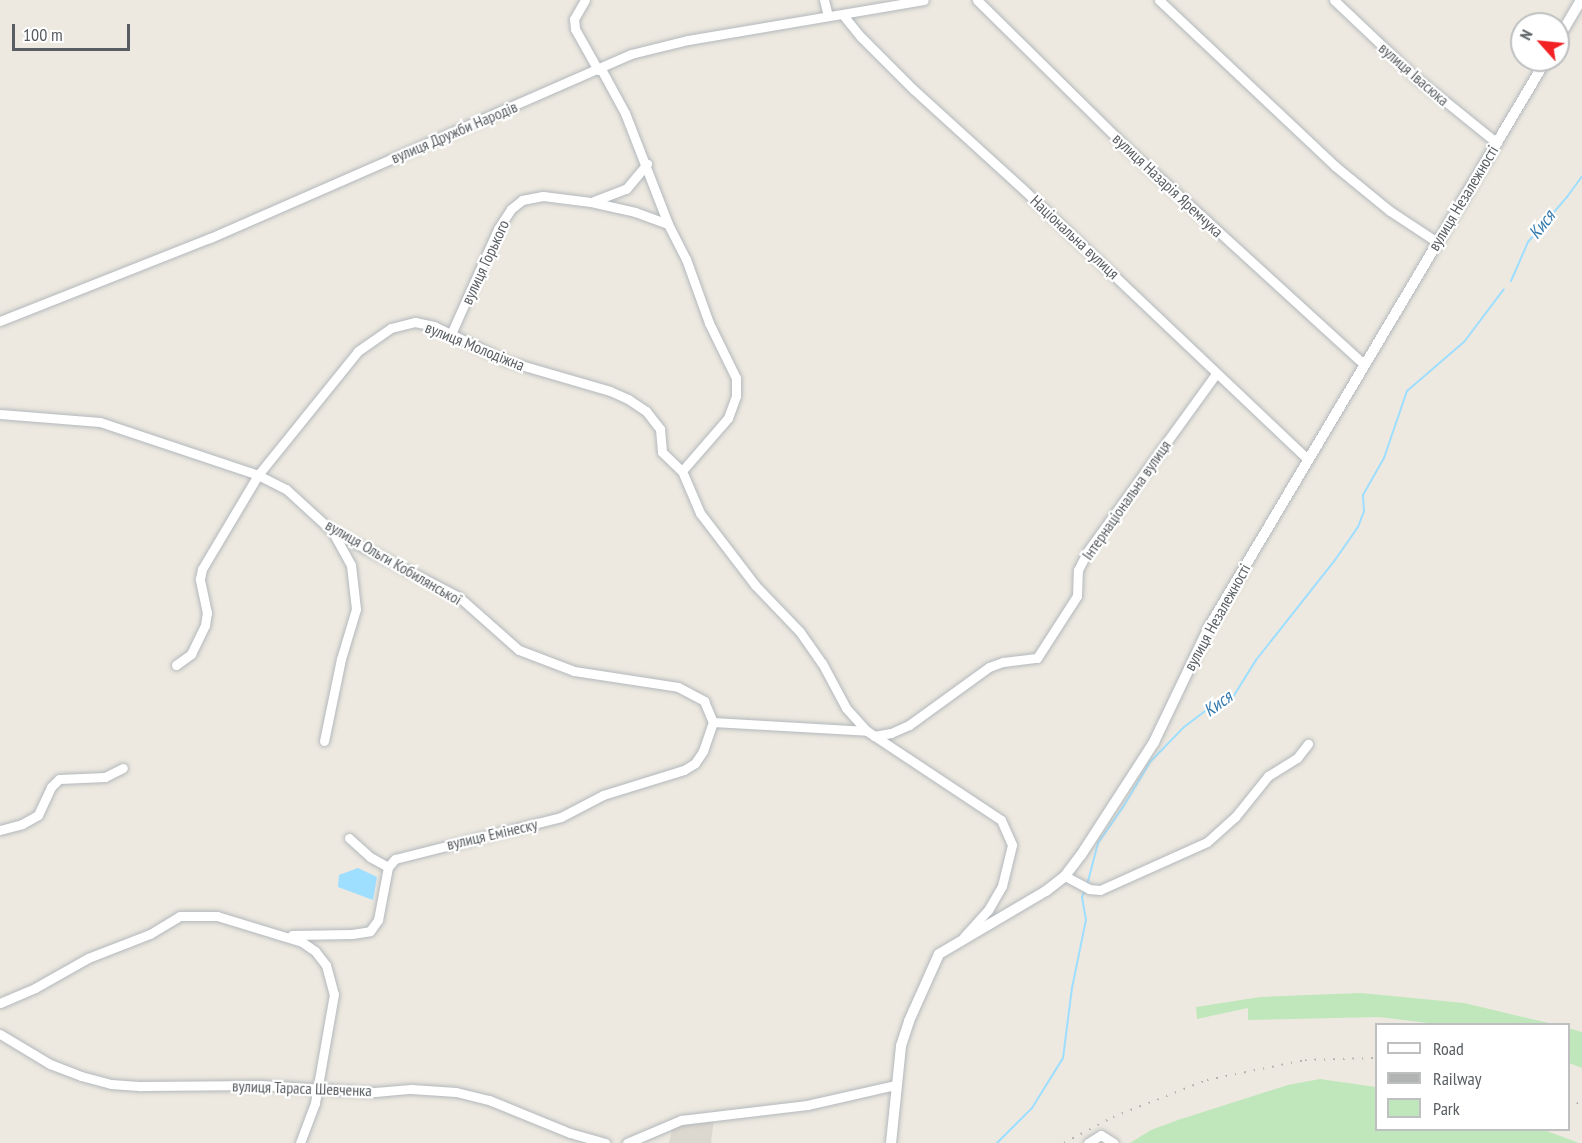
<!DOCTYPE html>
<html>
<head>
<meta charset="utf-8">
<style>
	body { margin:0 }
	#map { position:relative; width:1582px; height:1143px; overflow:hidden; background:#ede9e0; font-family:"PT Sans Narrow",sans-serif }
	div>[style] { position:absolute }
	.education>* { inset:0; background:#ddd8cf }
	.green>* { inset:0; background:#bfe7bb }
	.water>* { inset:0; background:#9edeff }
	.stream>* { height:2px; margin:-1px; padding:0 1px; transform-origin:1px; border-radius:1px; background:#9edeff }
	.roads { filter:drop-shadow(0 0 2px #b3b8bc) drop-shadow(0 0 2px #b3b8bc) }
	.minor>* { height:9px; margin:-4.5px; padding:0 4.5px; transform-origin:4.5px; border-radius:4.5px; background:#fff }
	.tertiary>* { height:10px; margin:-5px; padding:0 5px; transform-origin:5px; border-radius:5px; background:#fff }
	.rail>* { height:2px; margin-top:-1px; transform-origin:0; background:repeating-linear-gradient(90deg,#b2b3b3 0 1.5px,transparent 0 9.5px) }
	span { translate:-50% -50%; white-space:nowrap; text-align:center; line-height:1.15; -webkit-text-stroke:4.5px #fff; paint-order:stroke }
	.street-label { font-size:16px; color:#595e62 }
	.water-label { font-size:18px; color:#357aad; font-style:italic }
	.legend { position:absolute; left:1375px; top:1023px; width:195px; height:108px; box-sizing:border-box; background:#fff; border:2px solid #bdbfc0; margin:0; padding:8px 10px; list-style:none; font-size:18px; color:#595e62 }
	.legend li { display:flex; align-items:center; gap:12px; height:30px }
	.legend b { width:30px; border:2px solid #bdbfc0 }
	.north { position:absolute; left:1510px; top:12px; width:60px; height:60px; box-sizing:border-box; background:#fff; border:2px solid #bdbfc0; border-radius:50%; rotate:297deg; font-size:16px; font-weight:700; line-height:24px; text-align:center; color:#595e62 }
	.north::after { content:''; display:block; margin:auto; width:21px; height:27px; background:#f22124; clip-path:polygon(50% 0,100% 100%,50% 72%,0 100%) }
	.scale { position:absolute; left:12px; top:24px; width:118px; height:27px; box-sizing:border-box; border:3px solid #595e62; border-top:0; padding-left:8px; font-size:18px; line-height:21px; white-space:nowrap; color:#595e62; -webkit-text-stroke:4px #fff; paint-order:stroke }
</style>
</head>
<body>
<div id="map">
	<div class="education">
		<div style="clip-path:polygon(714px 1119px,711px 1143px,669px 1143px,673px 1126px)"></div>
	</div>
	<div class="green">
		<div style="clip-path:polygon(1361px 993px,1464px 1003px,1553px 1024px,1436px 1024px,1379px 1017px,1248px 1020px,1248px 1008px,1197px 1019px,1196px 1007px,1260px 997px)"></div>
		<div style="clip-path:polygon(1568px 1028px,1582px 1032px,1582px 1068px,1569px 1063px)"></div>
		<div style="clip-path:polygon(1320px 1079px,1376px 1087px,1376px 1130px,1544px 1130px,1579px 1143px,1130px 1143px,1151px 1130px,1178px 1120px,1288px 1085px)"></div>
	</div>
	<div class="water">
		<div style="clip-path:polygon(358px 868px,377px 877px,373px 900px,338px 887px,339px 875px)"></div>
	</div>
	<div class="stream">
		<div style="left:1511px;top:281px;width:43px;rotate:-66.4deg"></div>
		<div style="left:1528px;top:242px;width:60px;rotate:-49.1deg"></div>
		<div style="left:1567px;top:197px;width:26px;rotate:-54deg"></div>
		<div style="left:1087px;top:885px;width:43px;rotate:-75.3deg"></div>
		<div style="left:1098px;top:843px;width:44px;rotate:-55.2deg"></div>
		<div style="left:1123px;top:807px;width:52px;rotate:-59deg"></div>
		<div style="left:1150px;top:762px;width:49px;rotate:-45.8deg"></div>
		<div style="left:1184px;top:727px;width:34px;rotate:-37deg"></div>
		<div style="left:1211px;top:707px;width:24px;rotate:-24deg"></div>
		<div style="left:1233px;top:697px;width:44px;rotate:-58.1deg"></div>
		<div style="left:1256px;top:660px;width:127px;rotate:-51.7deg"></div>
		<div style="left:1335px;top:560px;width:40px;rotate:-55.1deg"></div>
		<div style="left:1358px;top:527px;width:17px;rotate:-69deg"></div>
		<div style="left:1364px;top:511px;width:16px;rotate:-94deg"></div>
		<div style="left:1363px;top:495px;width:43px;rotate:-60.4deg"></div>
		<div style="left:1384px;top:458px;width:71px;rotate:-71.1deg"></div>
		<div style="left:1407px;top:391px;width:75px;rotate:-40.7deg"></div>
		<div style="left:1464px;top:342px;width:66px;rotate:-53deg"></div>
		<div style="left:997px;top:1143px;width:49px;rotate:-45deg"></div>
		<div style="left:1032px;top:1108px;width:59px;rotate:-58.2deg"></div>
		<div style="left:1063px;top:1058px;width:71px;rotate:-82.7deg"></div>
		<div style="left:1072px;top:988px;width:69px;rotate:-78.4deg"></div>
		<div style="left:1086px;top:920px;width:23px;rotate:-100deg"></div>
		<div style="left:1082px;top:897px;width:8px;rotate:-67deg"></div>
	</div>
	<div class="roads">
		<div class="minor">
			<div style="left:585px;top:0;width:22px;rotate:120deg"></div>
			<div style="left:574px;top:19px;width:10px;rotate:84deg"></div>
			<div style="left:575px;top:29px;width:47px;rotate:60.7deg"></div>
			<div style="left:824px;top:0;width:16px;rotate:76deg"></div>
			<div style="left:977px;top:0;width:209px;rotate:44.6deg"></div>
			<div style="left:1126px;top:147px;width:322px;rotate:42.4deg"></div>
			<div style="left:1159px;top:0;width:242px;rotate:43.3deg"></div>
			<div style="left:1335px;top:166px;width:71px;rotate:39.3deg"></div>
			<div style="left:1390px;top:211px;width:56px;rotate:33.4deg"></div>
			<div style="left:1334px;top:0;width:109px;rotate:43.5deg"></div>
			<div style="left:1413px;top:75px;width:108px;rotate:39deg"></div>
			<div style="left:843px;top:15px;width:28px;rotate:51deg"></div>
			<div style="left:861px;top:37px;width:74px;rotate:45deg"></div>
			<div style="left:913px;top:89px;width:151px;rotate:42.3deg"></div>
			<div style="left:1025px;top:191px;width:389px;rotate:43.5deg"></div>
			<div style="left:601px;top:69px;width:50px;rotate:61.4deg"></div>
			<div style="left:625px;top:113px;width:119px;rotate:68.8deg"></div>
			<div style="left:668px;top:224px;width:39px;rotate:63deg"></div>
			<div style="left:686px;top:259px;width:68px;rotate:70.2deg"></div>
			<div style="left:709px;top:323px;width:61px;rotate:63.9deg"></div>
			<div style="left:736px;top:378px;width:18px;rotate:90deg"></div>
			<div style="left:736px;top:396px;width:23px;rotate:110deg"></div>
			<div style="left:728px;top:418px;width:70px;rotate:131deg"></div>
			<div style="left:594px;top:201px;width:34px;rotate:-21deg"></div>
			<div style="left:626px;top:189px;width:33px;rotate:-50deg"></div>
			<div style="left:0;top:321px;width:226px;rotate:-21.6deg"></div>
			<div style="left:210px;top:238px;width:459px;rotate:-23.6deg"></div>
			<div style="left:631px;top:54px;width:59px;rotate:-13.8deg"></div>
			<div style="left:688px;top:40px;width:239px;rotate:-9.6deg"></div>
			<div style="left:451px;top:334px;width:115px;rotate:-65.9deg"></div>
			<div style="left:498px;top:229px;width:24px;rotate:-57deg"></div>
			<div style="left:511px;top:209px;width:14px;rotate:-39deg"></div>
			<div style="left:522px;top:200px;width:21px;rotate:-11deg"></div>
			<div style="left:543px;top:196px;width:48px;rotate:7.1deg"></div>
			<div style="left:591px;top:202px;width:45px;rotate:12.8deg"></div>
			<div style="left:635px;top:212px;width:35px;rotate:20deg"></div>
			<div style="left:0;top:414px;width:100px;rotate:4.6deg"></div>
			<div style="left:100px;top:422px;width:167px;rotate:18.5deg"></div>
			<div style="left:258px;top:475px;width:31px;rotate:27deg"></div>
			<div style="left:286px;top:489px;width:62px;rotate:42.4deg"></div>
			<div style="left:332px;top:531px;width:143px;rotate:27.5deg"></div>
			<div style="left:459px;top:597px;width:80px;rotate:41.5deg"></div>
			<div style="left:519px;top:650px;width:59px;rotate:20.9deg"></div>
			<div style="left:574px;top:671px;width:105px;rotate:8.7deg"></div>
			<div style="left:678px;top:687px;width:30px;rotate:28deg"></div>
			<div style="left:704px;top:701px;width:23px;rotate:67deg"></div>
			<div style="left:713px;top:722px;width:154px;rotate:3.3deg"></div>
			<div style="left:867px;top:731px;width:161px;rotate:33.6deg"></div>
			<div style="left:1001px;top:820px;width:27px;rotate:66deg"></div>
			<div style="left:1012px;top:845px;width:42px;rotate:103.7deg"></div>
			<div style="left:1002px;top:886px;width:28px;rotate:120deg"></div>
			<div style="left:988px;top:910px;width:36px;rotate:132deg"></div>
			<div style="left:176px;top:665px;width:19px;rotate:-36deg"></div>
			<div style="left:191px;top:654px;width:32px;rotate:-64deg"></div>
			<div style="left:205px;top:625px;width:12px;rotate:-81deg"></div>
			<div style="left:207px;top:613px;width:35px;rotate:-102deg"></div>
			<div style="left:200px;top:579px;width:10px;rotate:-79deg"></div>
			<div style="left:202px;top:569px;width:109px;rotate:-59.2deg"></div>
			<div style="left:258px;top:475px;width:159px;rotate:-51.1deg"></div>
			<div style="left:358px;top:351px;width:40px;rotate:-34.9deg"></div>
			<div style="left:391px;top:328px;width:25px;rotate:-14deg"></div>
			<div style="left:415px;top:322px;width:19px;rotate:12deg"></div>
			<div style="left:434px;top:326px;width:81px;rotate:25.6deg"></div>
			<div style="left:507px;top:361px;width:107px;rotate:16.2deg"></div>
			<div style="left:610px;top:391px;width:20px;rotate:24deg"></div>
			<div style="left:628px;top:399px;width:22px;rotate:34deg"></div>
			<div style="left:646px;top:411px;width:23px;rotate:52deg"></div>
			<div style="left:660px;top:429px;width:23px;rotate:85deg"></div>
			<div style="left:662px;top:452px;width:28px;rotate:44deg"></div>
			<div style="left:682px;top:471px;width:46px;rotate:66.8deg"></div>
			<div style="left:700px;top:513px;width:91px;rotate:52.6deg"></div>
			<div style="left:755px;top:585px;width:65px;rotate:46.2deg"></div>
			<div style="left:800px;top:632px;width:38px;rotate:55deg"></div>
			<div style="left:822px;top:663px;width:51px;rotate:61.9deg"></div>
			<div style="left:846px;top:708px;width:31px;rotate:48deg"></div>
			<div style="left:874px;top:736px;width:17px;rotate:-10deg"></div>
			<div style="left:891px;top:733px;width:20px;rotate:-24deg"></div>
			<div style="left:909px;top:725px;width:99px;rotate:-35.9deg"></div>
			<div style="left:989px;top:667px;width:15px;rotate:-20deg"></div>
			<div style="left:1003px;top:662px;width:34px;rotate:-7deg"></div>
			<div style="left:1037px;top:658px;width:74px;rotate:-57.2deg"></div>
			<div style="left:1077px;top:596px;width:26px;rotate:-88deg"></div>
			<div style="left:1078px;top:570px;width:20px;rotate:-63deg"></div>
			<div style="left:1087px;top:552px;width:220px;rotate:-54.1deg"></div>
			<div style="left:324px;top:741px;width:84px;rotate:-78.3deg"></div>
			<div style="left:341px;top:659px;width:52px;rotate:-73.3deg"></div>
			<div style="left:356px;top:609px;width:44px;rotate:-96.5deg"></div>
			<div style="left:351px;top:565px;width:39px;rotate:-119deg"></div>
			<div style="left:0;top:830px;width:23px;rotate:-15deg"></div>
			<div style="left:22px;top:824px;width:18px;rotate:-29deg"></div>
			<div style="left:38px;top:815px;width:31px;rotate:-65deg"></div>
			<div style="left:51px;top:787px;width:11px;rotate:-45deg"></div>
			<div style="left:59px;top:779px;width:46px;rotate:-2.5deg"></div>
			<div style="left:105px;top:777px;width:20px;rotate:-27deg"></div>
			<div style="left:349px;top:838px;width:28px;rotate:42deg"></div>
			<div style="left:370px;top:857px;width:21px;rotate:29deg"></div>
			<div style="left:1065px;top:876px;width:27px;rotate:28deg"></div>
			<div style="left:1089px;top:889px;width:11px;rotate:5deg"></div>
			<div style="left:1100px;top:890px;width:117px;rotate:-24.2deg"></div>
			<div style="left:1207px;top:842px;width:38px;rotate:-42deg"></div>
			<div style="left:1235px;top:817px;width:53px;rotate:-51.2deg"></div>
			<div style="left:1268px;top:776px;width:34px;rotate:-32deg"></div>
			<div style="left:1297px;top:758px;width:18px;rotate:-52deg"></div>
			<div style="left:292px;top:935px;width:60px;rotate:-1deg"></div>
			<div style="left:352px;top:934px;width:18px;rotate:-9deg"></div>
			<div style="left:370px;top:931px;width:14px;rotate:-54deg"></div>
			<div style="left:378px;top:920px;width:54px;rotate:-79.3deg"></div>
			<div style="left:388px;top:867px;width:11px;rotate:-49deg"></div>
			<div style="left:395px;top:859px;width:171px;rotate:-14.2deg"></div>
			<div style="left:561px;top:817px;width:47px;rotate:-27.6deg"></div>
			<div style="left:603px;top:795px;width:85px;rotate:-17.2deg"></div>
			<div style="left:684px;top:770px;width:13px;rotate:-32deg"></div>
			<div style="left:695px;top:763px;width:14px;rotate:-56deg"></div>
			<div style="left:703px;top:751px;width:31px;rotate:-71deg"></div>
			<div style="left:0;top:1003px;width:38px;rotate:-23deg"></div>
			<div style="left:35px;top:988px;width:61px;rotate:-29.5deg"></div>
			<div style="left:88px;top:958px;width:66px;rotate:-21.2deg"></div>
			<div style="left:150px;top:934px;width:35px;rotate:-31deg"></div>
			<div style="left:180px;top:916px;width:37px"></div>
			<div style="left:217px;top:916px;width:89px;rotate:17deg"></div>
			<div style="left:302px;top:942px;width:16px;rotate:35deg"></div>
			<div style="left:315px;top:951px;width:18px;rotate:52deg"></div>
			<div style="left:326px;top:965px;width:30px;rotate:75deg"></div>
			<div style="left:334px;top:994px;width:111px;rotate:99.9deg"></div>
			<div style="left:315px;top:1103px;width:43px;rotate:110.6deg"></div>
			<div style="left:0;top:1034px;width:58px;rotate:31deg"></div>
			<div style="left:50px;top:1064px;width:33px;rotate:21deg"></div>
			<div style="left:81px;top:1076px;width:31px;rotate:15deg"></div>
			<div style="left:111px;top:1084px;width:31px;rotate:4deg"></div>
			<div style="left:142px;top:1086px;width:118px;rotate:-0.5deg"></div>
			<div style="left:260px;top:1085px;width:115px;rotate:3.5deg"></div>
			<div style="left:375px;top:1092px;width:36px;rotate:-5deg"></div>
			<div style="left:411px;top:1089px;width:45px;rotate:3.8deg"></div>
			<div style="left:456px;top:1092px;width:34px;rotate:14deg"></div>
			<div style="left:489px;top:1100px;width:87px;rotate:22.2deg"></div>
			<div style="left:570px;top:1133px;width:37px;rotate:16deg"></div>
			<div style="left:627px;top:1143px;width:59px;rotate:-23.1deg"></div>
			<div style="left:681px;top:1120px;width:127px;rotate:-6.8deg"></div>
			<div style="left:807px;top:1105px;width:90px;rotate:-12.8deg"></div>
			<div style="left:1088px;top:1143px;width:15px;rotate:-32deg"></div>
			<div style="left:1101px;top:1135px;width:15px;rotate:32deg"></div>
		</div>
		<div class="tertiary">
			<div style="left:1558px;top:39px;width:45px;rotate:-59.5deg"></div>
			<div style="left:891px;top:1143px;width:98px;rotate:-84.1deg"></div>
			<div style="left:901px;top:1046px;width:26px;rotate:-72deg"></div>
			<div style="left:909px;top:1021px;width:73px;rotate:-65.9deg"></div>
			<div style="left:939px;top:954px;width:124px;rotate:-30.5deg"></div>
			<div style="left:1046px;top:891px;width:24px;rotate:-38deg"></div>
			<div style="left:1065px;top:876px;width:26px;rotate:-53deg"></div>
			<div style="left:1081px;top:855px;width:135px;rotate:-57.1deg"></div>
			<div style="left:1154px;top:742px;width:127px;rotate:-64.4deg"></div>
			<div style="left:1209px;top:627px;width:660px;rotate:-59.27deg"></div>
		</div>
	</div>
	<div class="rail">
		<div style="left:1568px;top:1099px;width:15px;rotate:23deg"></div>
		<div style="left:1064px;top:1143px;width:55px;rotate:-28deg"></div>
		<div style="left:1113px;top:1117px;width:101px;rotate:-21.5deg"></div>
		<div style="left:1207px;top:1080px;width:100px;rotate:-11.5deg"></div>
		<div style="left:1305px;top:1060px;width:71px;rotate:-1.6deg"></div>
	</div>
	<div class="street-label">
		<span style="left:1414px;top:74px;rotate:41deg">вулиця Івасюка</span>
		<span style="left:454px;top:132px;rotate:-23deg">вулиця Дружби Народів</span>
		<span style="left:1168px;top:185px;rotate:43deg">вулиця Назарія Яремчука</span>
		<span style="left:1463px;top:198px;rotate:-59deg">вулиця Незалежності</span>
		<span style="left:1075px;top:237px;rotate:43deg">Національна вулиця</span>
		<span style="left:485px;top:262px;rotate:-65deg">вулиця Горького</span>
		<span style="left:475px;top:346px;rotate:22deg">вулиця Молодіжна</span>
		<span style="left:1126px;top:500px;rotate:-55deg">Інтернаціональна вулиця</span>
		<span style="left:394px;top:562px;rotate:30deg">вулиця Ольги Кобилянської</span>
		<span style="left:1217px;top:617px;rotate:-61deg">вулиця Незалежності</span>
		<span style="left:492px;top:834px;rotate:-13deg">вулиця Емінеску</span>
		<span style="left:302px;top:1088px;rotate:2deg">вулиця Тараса Шевченка</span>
	</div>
	<div class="water-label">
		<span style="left:1542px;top:225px;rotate:-52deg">Кися</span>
		<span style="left:1218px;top:704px;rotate:-36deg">Кися</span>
	</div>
	<ul class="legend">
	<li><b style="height:8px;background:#fff"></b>Road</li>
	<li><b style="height:8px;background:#b2b3b3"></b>Railway</li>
	<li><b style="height:16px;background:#bfe7bb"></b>Park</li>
	</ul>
	<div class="north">N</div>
	<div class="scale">100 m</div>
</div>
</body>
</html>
